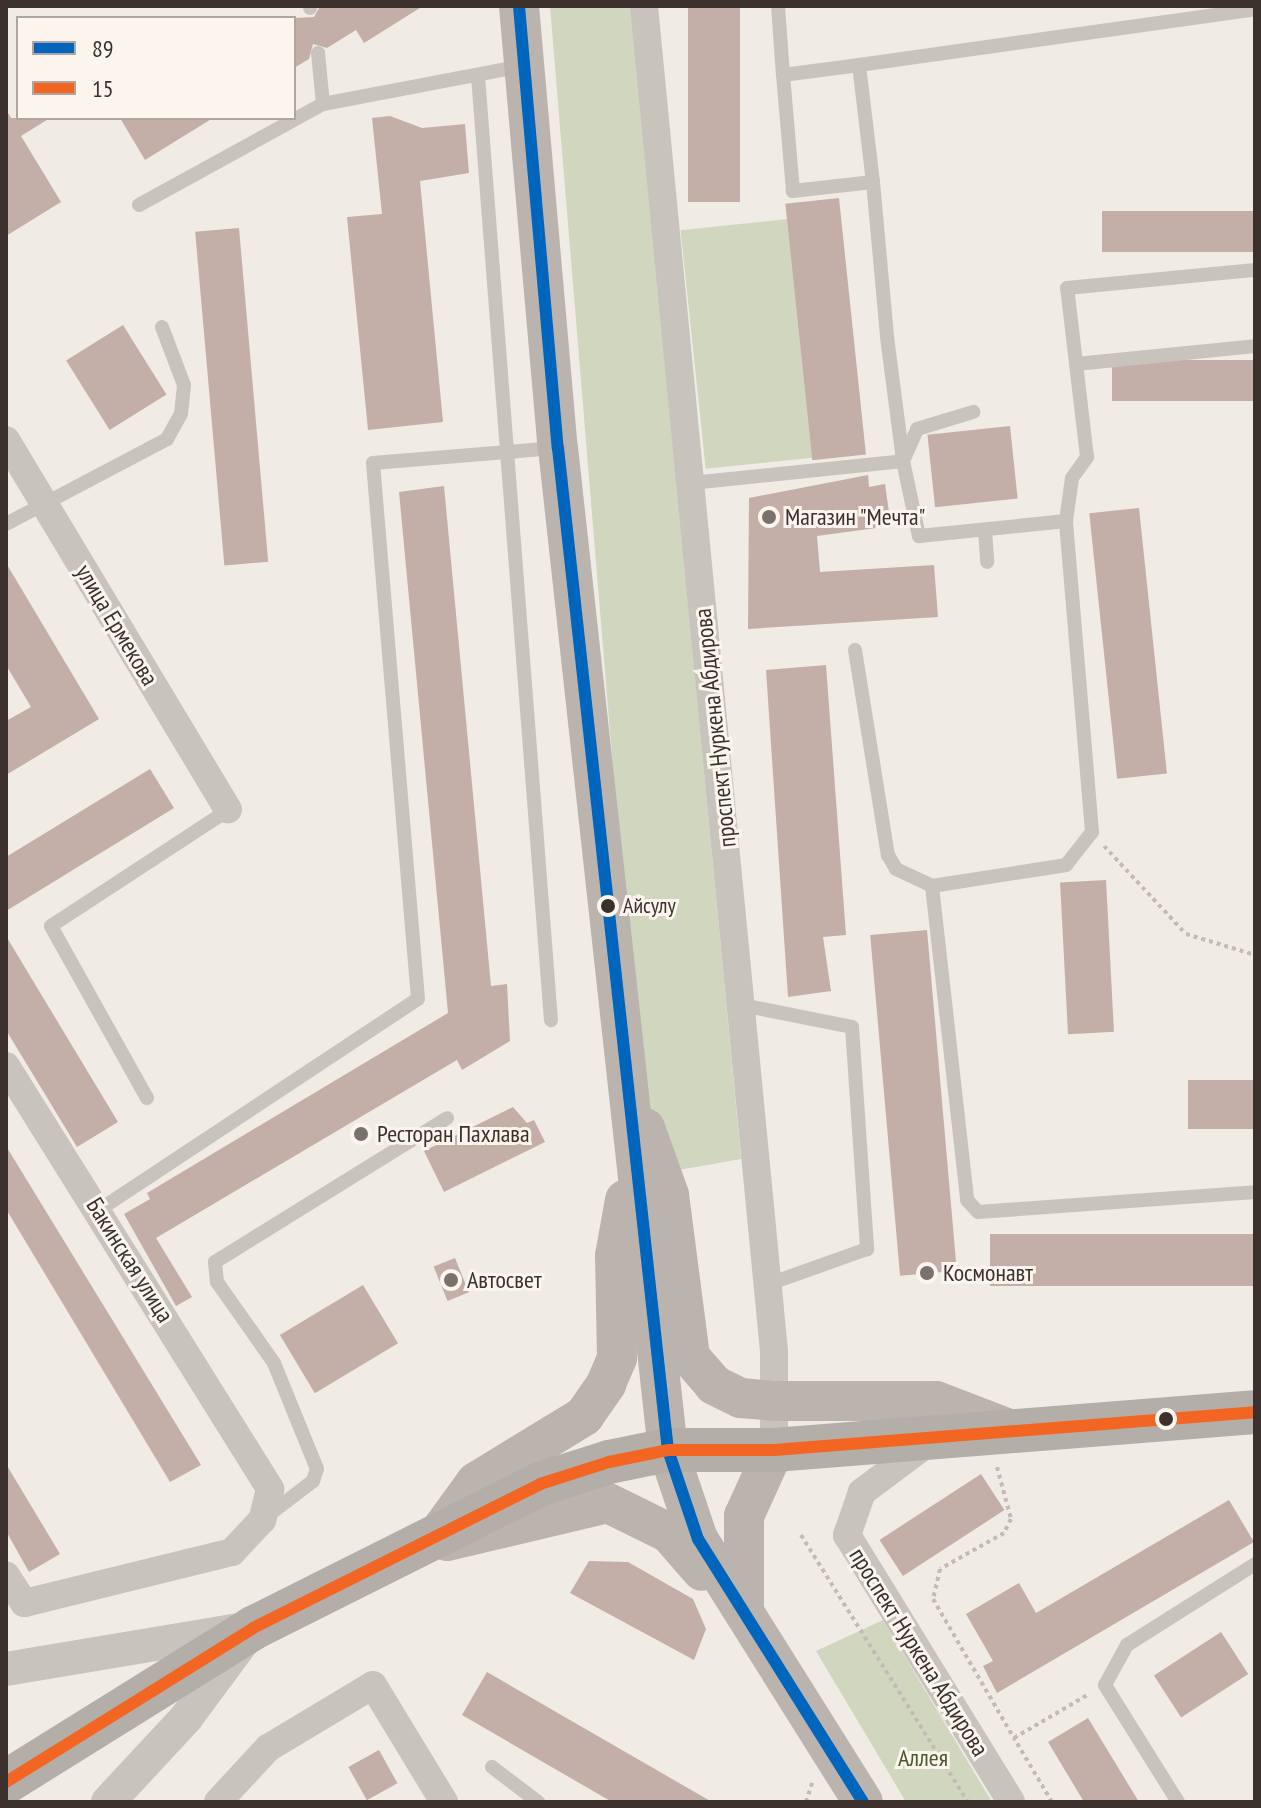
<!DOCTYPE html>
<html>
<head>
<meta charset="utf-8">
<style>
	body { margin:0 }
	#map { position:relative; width:1261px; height:1808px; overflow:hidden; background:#f0ebe5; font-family:"PT Sans Narrow",sans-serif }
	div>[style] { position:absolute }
	.green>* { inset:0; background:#d1d6bf; transform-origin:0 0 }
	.building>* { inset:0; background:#c3afa7; transform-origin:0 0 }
	.path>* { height:4px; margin-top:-2px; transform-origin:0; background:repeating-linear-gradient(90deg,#c2bbb6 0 4px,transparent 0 8px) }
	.service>* { height:14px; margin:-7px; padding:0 7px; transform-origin:7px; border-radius:7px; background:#c9c3be }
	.minor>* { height:28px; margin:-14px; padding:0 14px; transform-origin:14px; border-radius:14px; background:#c9c3be }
	.tertiary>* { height:34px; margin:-17px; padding:0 17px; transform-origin:17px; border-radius:17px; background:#c9c3be }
	.secondary>* { height:40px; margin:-20px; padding:0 20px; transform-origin:20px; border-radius:20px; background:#bab3ae }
	.trunk>* { height:44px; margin:-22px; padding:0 22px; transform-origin:22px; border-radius:22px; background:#b4aea8 }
	.bus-1>* { height:12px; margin:-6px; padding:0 6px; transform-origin:6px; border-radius:6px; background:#0065bd }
	.bus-2>* { height:12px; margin:-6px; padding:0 6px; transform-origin:6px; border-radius:6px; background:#f26522 }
	.dots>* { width:22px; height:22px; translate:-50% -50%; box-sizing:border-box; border:4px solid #fbf5ee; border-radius:50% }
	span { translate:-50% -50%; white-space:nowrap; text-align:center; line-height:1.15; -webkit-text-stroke:6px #fbf5ee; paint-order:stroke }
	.bus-label { font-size:22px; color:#3b302b }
	.left { translate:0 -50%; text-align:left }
	.poi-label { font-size:24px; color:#3b302b }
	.street-label { font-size:24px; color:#3b302b }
	.park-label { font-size:24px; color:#4a5a2e }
	.frame { position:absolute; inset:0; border:8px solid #3b302b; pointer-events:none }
	.legend { position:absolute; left:16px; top:16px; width:280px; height:104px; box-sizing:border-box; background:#fbf5ee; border:2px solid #aea6a0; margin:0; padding:10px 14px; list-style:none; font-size:24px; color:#3b302b }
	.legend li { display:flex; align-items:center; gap:16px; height:40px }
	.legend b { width:40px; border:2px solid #aea6a0 }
</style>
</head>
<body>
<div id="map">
	<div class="green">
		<div style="clip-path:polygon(550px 6px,631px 6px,741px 1159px,673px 1171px,639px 1082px)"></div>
		<div style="left:787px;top:219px;width:240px;height:107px;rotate:84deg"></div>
		<div style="clip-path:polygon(883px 1620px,992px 1802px,906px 1802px,816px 1651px)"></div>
	</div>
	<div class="building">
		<div style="clip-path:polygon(320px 6px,423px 6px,364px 43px,356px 30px,327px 48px,313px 44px,309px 59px,294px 68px,294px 18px,314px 17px)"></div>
		<div style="left:688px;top:6px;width:52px;height:196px"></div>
		<div style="clip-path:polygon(6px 110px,11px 118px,50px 118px,21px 136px,61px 202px,6px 236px)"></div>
		<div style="clip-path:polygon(390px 116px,422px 128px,465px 124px,469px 173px,420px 181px,443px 422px,368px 430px,347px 217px,382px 214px,372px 118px)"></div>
		<div style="clip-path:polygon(120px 118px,213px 118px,145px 160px)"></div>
		<div style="left:839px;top:198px;width:258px;height:54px;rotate:84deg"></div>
		<div style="left:1255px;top:211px;width:41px;height:153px;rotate:90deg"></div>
		<div style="left:239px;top:228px;width:335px;height:44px;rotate:85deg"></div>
		<div style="left:123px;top:325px;width:82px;height:67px;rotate:58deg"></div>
		<div style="left:1255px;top:360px;width:41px;height:143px;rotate:90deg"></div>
		<div style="left:1010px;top:426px;width:73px;height:83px;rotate:84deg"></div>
		<div style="clip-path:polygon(868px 475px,869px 487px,885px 484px,891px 526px,817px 536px,820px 572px,934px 565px,938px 617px,748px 629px,749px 498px)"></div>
		<div style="clip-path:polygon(444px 486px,491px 986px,507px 984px,510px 1041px,462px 1070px,457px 1060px,156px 1238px,192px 1297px,176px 1306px,124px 1214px,150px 1199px,147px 1193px,448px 1013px,399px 492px)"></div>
		<div style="left:1139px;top:508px;width:267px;height:50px;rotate:84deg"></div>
		<div style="clip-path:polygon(6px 563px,99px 719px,6px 775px,6px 721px,31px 707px,6px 665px)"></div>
		<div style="clip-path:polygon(826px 665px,846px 935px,823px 937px,831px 991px,788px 997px,766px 670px)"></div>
		<div style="clip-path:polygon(150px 769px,174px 808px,6px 911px,6px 857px)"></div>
		<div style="left:1106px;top:880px;width:152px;height:46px;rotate:87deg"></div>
		<div style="left:927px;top:930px;width:342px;height:57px;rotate:85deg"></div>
		<div style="clip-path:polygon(6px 936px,118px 1122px,77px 1147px,6px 1030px)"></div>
		<div style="left:1255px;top:1080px;width:49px;height:67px;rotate:90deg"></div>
		<div style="clip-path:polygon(513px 1107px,527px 1123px,534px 1120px,545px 1142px,444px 1192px,424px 1151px)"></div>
		<div style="clip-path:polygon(6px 1146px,201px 1465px,170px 1482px,6px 1209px)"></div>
		<div style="left:1255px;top:1234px;width:52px;height:265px;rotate:90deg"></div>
		<div style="left:455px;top:1258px;width:37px;height:23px;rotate:68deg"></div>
		<div style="left:363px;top:1285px;width:68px;height:97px;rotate:59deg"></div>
		<div style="clip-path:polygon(6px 1464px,60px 1554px,29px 1572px,6px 1531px)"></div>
		<div style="left:981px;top:1474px;width:43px;height:121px;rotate:57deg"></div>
		<div style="clip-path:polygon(1229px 1500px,1254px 1542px,997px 1693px,983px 1666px,993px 1661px,966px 1614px,1019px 1583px,1036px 1613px)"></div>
		<div style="clip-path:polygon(589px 1561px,628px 1562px,693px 1599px,706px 1629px,694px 1660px,570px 1593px)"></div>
		<div style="left:1221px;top:1632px;width:50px;height:80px;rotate:57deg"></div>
		<div style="clip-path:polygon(487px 1672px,712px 1802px,612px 1802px,462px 1715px)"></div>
		<div style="clip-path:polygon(1088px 1718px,1139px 1802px,1084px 1802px,1048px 1742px)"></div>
		<div style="left:379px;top:1750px;width:38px;height:35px;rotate:61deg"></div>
	</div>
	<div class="path">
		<div style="left:1104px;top:846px;width:120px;rotate:47deg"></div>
		<div style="left:1186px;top:934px;width:72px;rotate:16.9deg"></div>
		<div style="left:997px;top:1467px;width:54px;rotate:74.9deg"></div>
		<div style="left:1011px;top:1519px;width:16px;rotate:117deg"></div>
		<div style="left:1004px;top:1533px;width:73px;rotate:150.6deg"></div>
		<div style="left:940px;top:1569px;width:31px;rotate:103deg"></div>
		<div style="left:933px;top:1599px;width:161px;rotate:59.8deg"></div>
		<div style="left:801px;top:1535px;width:315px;rotate:58deg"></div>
		<div style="left:806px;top:1802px;width:20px;rotate:-72deg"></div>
		<div style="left:1052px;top:1802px;width:74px;rotate:-120.7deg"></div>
		<div style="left:1014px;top:1738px;width:87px;rotate:-30.4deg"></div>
	</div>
	<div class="service">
		<div style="left:310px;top:6px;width:2px;rotate:90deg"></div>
		<div style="left:778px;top:6px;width:69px;rotate:85.9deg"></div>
		<div style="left:318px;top:53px;width:51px;rotate:84.4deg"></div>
		<div style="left:323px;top:104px;width:204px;rotate:-10.8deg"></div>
		<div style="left:859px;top:65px;width:400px;rotate:-8deg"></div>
		<div style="left:478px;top:76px;width:947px;rotate:85.58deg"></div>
		<div style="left:873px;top:182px;width:81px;rotate:173.6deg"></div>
		<div style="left:793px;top:191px;width:116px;rotate:-94.9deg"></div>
		<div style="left:783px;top:75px;width:77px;rotate:-7.5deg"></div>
		<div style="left:859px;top:65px;width:118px;rotate:83.2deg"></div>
		<div style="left:873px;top:182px;width:156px;rotate:84.8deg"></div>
		<div style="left:887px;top:337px;width:125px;rotate:82.6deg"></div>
		<div style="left:903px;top:461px;width:35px;rotate:-66deg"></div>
		<div style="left:917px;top:429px;width:59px;rotate:-16.9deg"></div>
		<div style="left:139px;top:205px;width:210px;rotate:-28.8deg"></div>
		<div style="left:1076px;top:364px;width:180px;rotate:-5.7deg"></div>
		<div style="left:691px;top:483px;width:213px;rotate:-5.9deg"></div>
		<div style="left:903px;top:461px;width:77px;rotate:78deg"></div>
		<div style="left:919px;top:536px;width:148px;rotate:-5.8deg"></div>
		<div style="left:1066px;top:521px;width:43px;rotate:-82.1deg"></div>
		<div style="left:1072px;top:478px;width:26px;rotate:-54deg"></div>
		<div style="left:1087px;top:457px;width:170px;rotate:-96.7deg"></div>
		<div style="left:1067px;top:288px;width:189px;rotate:-5.5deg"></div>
		<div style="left:6px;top:524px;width:182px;rotate:-27.8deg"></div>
		<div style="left:167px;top:439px;width:29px;rotate:-61deg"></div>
		<div style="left:181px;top:414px;width:29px;rotate:-84deg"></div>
		<div style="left:184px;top:385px;width:62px;rotate:-110.8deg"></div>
		<div style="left:985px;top:530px;width:32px;rotate:86deg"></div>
		<div style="left:855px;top:650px;width:208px;rotate:80.9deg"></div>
		<div style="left:888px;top:855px;width:16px;rotate:60deg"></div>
		<div style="left:896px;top:869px;width:40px;rotate:25deg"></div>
		<div style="left:932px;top:886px;width:136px;rotate:-8.9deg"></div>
		<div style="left:1066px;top:865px;width:42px;rotate:-51.8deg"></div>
		<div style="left:1092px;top:832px;width:312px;rotate:-94.8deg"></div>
		<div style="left:932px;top:886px;width:316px;rotate:83.6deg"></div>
		<div style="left:967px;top:1200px;width:16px;rotate:47deg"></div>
		<div style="left:978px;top:1212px;width:278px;rotate:-4.1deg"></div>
		<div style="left:742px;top:1005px;width:112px;rotate:11.3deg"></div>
		<div style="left:852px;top:1027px;width:223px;rotate:86.1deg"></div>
		<div style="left:867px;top:1249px;width:107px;rotate:160.4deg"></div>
		<div style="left:147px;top:1098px;width:197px;rotate:-119.2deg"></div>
		<div style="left:51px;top:926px;width:212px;rotate:-33.2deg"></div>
		<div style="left:99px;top:1210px;width:382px;rotate:-33.5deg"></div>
		<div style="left:418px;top:999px;width:538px;rotate:-94.8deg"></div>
		<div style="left:373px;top:463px;width:182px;rotate:-4.7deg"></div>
		<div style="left:266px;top:1517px;width:59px;rotate:-37.5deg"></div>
		<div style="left:313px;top:1481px;width:13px;rotate:-72deg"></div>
		<div style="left:317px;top:1469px;width:114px;rotate:-112.1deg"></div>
		<div style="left:274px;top:1363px;width:99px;rotate:-125.1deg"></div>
		<div style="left:217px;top:1282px;width:20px;rotate:-96deg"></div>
		<div style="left:215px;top:1262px;width:273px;rotate:-31.8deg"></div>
		<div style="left:492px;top:1767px;width:58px;rotate:37.3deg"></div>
		<div style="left:1178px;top:1802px;width:138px;rotate:-122deg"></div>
		<div style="left:1105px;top:1685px;width:46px;rotate:-61.2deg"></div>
		<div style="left:1127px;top:1645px;width:151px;rotate:-32.3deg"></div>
	</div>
	<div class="minor">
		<div style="left:644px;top:6px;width:1351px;rotate:84.48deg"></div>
		<div style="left:774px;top:1351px;width:99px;rotate:90deg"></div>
		<div style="left:6px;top:440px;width:431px;rotate:59deg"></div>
		<div style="left:6px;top:1066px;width:499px;rotate:58deg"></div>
		<div style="left:270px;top:1489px;width:32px;rotate:104deg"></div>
		<div style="left:262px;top:1520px;width:44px;rotate:133.2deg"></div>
		<div style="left:232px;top:1552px;width:214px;rotate:166.2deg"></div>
		<div style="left:24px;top:1603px;width:33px;rotate:-123deg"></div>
		<div style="left:933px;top:1439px;width:89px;rotate:143.3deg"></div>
		<div style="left:862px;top:1492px;width:46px;rotate:109.2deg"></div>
		<div style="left:847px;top:1535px;width:313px;rotate:58.4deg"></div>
		<div style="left:218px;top:1802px;width:74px;rotate:-47.2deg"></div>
		<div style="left:268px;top:1748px;width:122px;rotate:-31deg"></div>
		<div style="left:373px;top:1685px;width:137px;rotate:58.7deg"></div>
	</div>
	<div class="tertiary">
		<div style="left:6px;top:1669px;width:242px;rotate:-9.5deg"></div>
		<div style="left:108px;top:1802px;width:115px;rotate:-47.1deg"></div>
		<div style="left:186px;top:1718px;width:96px;rotate:-53.5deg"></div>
	</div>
	<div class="secondary">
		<div style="left:519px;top:6px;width:444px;rotate:85deg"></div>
		<div style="left:558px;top:448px;width:1008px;rotate:83.74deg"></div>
		<div style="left:668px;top:1450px;width:94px;rotate:71.4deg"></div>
		<div style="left:698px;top:1539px;width:310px;rotate:57.9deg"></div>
		<div style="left:645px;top:1128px;width:71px;rotate:70.3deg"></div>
		<div style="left:669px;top:1195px;width:163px;rotate:82.6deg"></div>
		<div style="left:690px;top:1357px;width:37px;rotate:49deg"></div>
		<div style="left:714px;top:1385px;width:30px;rotate:26deg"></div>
		<div style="left:741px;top:1398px;width:35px;rotate:5deg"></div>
		<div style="left:776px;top:1401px;width:160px"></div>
		<div style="left:936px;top:1401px;width:87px;rotate:20.9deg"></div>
		<div style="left:439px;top:1533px;width:63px;rotate:-54deg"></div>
		<div style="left:476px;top:1482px;width:127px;rotate:-31.4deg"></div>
		<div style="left:584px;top:1416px;width:39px;rotate:-55deg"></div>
		<div style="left:606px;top:1384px;width:28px;rotate:-67deg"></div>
		<div style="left:617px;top:1358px;width:102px;rotate:-91.1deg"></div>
		<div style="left:615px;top:1256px;width:57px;rotate:-79.9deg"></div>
		<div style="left:447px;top:1541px;width:165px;rotate:-13.3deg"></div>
		<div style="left:608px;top:1503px;width:68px;rotate:26.2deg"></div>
		<div style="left:669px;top:1533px;width:50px;rotate:49deg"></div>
		<div style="left:744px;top:1611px;width:95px;rotate:-90deg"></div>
		<div style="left:744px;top:1516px;width:72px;rotate:-65.6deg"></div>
	</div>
	<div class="trunk">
		<div style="left:6px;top:1782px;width:291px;rotate:-31.9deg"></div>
		<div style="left:253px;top:1628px;width:321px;rotate:-26.6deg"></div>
		<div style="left:540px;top:1484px;width:72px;rotate:-17.7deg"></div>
		<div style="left:609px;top:1462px;width:60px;rotate:-11.5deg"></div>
		<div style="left:668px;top:1450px;width:106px"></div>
		<div style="left:774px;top:1450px;width:482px;rotate:-4.5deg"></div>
	</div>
	<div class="bus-1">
		<div style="left:519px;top:6px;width:444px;rotate:85deg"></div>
		<div style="left:558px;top:448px;width:1008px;rotate:83.74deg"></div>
		<div style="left:668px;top:1450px;width:94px;rotate:71.4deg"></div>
		<div style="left:698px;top:1539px;width:310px;rotate:57.9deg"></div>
	</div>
	<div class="bus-2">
		<div style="left:6px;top:1782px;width:291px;rotate:-31.9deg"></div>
		<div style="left:253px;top:1628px;width:321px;rotate:-26.6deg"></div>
		<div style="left:540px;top:1484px;width:72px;rotate:-17.7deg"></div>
		<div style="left:609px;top:1462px;width:60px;rotate:-11.5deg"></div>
		<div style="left:668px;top:1450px;width:106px"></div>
		<div style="left:774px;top:1450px;width:482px;rotate:-4.5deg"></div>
	</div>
	<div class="dots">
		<div style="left:769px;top:517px;background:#7a716c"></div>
		<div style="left:608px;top:906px;background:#3b302b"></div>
		<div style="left:361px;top:1134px;background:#7a716c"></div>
		<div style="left:927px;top:1273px;background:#7a716c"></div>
		<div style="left:451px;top:1280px;background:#7a716c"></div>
		<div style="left:1166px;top:1419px;background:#3b302b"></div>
	</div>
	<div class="bus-label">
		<span class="left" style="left:623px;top:906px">Айсулу</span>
	</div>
	<div class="poi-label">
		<span class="left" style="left:785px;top:517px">Магазин "Мечта"</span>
		<span class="left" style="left:377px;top:1134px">Ресторан Пахлава</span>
		<span class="left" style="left:943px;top:1273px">Космонавт</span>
		<span class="left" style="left:467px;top:1280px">Автосвет</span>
	</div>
	<div class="street-label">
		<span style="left:117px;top:625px;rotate:59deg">улица Ермекова</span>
		<span style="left:715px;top:728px;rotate:-96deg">проспект Нуркена Абдирова</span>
		<span style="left:130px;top:1260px;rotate:58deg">Бакинская улица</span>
		<span style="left:919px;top:1652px;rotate:58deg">проспект Нуркена Абдирова</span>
	</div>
	<div class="park-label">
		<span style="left:923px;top:1758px">Аллея</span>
	</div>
	<div class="frame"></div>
	<ul class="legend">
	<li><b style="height:10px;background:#0065bd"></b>89</li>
	<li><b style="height:10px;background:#f26522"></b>15</li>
	</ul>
</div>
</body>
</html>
